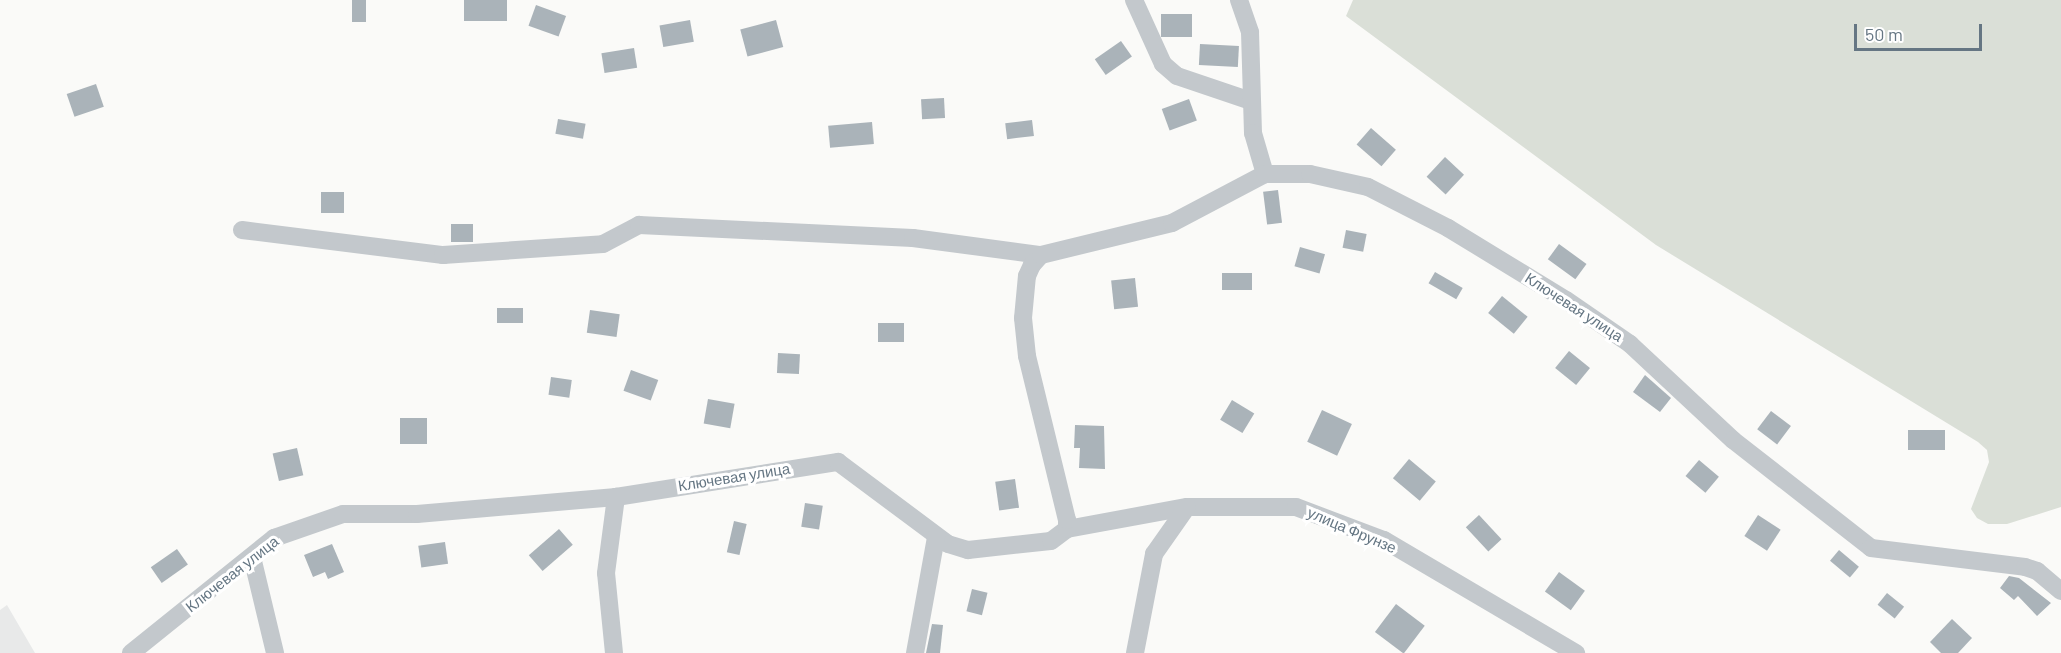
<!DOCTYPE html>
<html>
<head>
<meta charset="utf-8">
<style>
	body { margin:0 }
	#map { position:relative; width:2061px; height:653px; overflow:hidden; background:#fafaf8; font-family:Barlow,sans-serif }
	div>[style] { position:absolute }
	.built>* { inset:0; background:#e8e9e9 }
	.green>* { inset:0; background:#dadfd7 }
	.building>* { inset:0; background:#aab3b9; transform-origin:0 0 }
	.minor>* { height:18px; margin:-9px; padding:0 9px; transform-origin:9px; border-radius:9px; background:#c3c8cc }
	span { translate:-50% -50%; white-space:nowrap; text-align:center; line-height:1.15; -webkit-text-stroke:6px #fff; paint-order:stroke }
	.street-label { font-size:15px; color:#657683 }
	.scale { position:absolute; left:1854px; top:24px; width:128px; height:27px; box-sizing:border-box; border:3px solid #657683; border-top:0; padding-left:8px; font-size:18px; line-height:21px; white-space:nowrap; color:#657683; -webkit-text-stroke:4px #fff; paint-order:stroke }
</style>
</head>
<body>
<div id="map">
	<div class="built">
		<div style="clip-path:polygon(7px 605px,35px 653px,0 653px,0 610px)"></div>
	</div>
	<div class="green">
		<div style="clip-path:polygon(1353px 0,2061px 0,2061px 507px,2007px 524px,1988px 524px,1977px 518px,1971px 509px,1989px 462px,1987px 450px,1978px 442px,1656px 245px,1346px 16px)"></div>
	</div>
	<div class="building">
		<div style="left:352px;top:0;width:14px;height:22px"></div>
		<div style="left:464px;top:0;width:43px;height:21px"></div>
		<div style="left:536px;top:5px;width:32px;height:22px;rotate:20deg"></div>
		<div style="left:1161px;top:14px;width:31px;height:23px"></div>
		<div style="left:690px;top:20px;width:22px;height:31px;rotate:80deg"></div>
		<div style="left:776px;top:20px;width:28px;height:37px;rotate:75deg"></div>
		<div style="left:1121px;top:41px;width:19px;height:32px;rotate:55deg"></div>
		<div style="left:1200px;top:44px;width:39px;height:21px;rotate:3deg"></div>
		<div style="left:634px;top:48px;width:20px;height:33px;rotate:81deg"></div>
		<div style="left:96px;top:84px;width:24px;height:31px;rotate:71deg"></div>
		<div style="left:944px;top:98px;width:20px;height:23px;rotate:87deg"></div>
		<div style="left:1189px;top:99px;width:23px;height:29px;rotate:70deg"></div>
		<div style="left:558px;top:119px;width:28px;height:15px;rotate:10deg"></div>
		<div style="left:1032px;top:120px;width:16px;height:27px;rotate:83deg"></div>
		<div style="left:872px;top:122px;width:22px;height:44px;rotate:85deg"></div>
		<div style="left:1371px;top:128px;width:33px;height:22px;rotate:41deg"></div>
		<div style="left:1445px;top:157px;width:26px;height:27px;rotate:43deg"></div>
		<div style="left:1278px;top:190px;width:33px;height:15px;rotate:83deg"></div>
		<div style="left:321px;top:192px;width:23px;height:21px"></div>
		<div style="left:451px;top:224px;width:22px;height:18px"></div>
		<div style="left:1346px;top:230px;width:21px;height:18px;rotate:11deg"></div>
		<div style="left:1559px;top:244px;width:34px;height:19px;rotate:36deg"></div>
		<div style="left:1300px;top:247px;width:26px;height:20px;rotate:16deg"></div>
		<div style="left:1435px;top:272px;width:32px;height:13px;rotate:30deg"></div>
		<div style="left:1252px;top:273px;width:17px;height:30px;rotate:90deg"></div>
		<div style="left:1135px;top:278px;width:29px;height:24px;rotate:84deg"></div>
		<div style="left:1502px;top:296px;width:33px;height:22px;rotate:39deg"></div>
		<div style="left:497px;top:308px;width:26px;height:15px"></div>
		<div style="left:590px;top:310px;width:30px;height:23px;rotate:8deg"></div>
		<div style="left:878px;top:323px;width:26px;height:19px"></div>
		<div style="left:1569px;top:351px;width:27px;height:22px;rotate:39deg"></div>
		<div style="left:778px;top:353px;width:22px;height:20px;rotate:3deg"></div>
		<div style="left:631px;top:370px;width:29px;height:22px;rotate:20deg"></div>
		<div style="clip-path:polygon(1645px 375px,1671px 398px,1660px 412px,1633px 392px)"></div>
		<div style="left:551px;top:377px;width:21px;height:18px;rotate:8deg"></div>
		<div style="left:708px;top:399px;width:27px;height:25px;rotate:10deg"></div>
		<div style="left:1232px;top:400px;width:26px;height:23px;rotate:31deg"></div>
		<div style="left:1322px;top:410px;width:33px;height:35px;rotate:25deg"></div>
		<div style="left:1771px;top:411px;width:25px;height:23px;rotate:37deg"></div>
		<div style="left:400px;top:418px;width:27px;height:26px"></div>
		<div style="clip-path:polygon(1075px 425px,1104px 426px,1105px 469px,1079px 468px,1080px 448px,1074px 448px)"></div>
		<div style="left:1945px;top:430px;width:20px;height:37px;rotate:90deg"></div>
		<div style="left:297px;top:448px;width:28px;height:25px;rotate:77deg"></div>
		<div style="left:1409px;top:459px;width:35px;height:25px;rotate:40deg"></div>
		<div style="left:1699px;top:460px;width:26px;height:21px;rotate:40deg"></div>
		<div style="left:1015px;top:479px;width:29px;height:20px;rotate:82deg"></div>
		<div style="left:805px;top:503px;width:18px;height:24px;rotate:9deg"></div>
		<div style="left:1479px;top:515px;width:33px;height:18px;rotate:47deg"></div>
		<div style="left:1758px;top:515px;width:27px;height:25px;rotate:33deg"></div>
		<div style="left:734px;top:521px;width:13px;height:32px;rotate:13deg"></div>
		<div style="left:559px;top:529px;width:21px;height:40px;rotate:49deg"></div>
		<div style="left:445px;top:542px;width:22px;height:27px;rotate:82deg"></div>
		<div style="clip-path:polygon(332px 544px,344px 572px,328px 579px,325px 572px,313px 577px,304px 555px)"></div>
		<div style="left:177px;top:549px;width:19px;height:32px;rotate:55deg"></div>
		<div style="left:1839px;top:550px;width:26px;height:14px;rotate:40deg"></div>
		<div style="left:1559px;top:572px;width:32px;height:24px;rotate:36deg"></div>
		<div style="clip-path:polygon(2009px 576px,2019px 578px,2051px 603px,2037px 616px,2018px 596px,2014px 600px,2000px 588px)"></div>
		<div style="left:972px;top:589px;width:16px;height:23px;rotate:14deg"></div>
		<div style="left:1887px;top:593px;width:22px;height:15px;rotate:39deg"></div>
		<div style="left:1396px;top:604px;width:36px;height:35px;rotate:37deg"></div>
		<div style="clip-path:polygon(1952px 619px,1972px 638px,1958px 653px,1941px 653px,1930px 642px)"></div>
		<div style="clip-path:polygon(932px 624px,943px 625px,940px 653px,926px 653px)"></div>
	</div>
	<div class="minor">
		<div style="left:1134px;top:0;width:70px;rotate:65.6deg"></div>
		<div style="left:1163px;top:64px;width:18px;rotate:41deg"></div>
		<div style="left:1177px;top:76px;width:78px;rotate:18.7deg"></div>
		<div style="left:1239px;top:0;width:34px;rotate:71deg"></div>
		<div style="left:1250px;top:32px;width:101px;rotate:88.3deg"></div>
		<div style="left:1253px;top:133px;width:43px;rotate:73.7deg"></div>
		<div style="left:242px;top:230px;width:203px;rotate:7.1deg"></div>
		<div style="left:443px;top:255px;width:160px;rotate:-3.9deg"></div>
		<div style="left:603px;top:244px;width:41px;rotate:-27.8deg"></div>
		<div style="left:639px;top:225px;width:274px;rotate:2.7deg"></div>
		<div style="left:913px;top:238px;width:129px;rotate:7.6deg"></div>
		<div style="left:1067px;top:529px;width:122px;rotate:-10.4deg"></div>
		<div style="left:1187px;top:507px;width:109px"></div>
		<div style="left:1296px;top:507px;width:94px;rotate:20.6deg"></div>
		<div style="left:1384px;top:540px;width:223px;rotate:30.5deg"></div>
		<div style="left:252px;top:557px;width:99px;rotate:76.5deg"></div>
		<div style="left:131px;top:653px;width:184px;rotate:-38.8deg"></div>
		<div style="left:274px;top:538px;width:73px;rotate:-19.2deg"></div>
		<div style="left:343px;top:514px;width:74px"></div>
		<div style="left:417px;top:514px;width:200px;rotate:-4.9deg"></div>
		<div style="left:616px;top:497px;width:225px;rotate:-9deg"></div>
		<div style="left:838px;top:462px;width:137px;rotate:36.7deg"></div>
		<div style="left:948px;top:544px;width:21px;rotate:17deg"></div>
		<div style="left:968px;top:550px;width:83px;rotate:-6.2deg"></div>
		<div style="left:1051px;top:541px;width:20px;rotate:-37deg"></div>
		<div style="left:1067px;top:529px;width:9px;rotate:-90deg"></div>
		<div style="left:1067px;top:520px;width:169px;rotate:-103.7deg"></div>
		<div style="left:1027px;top:356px;width:38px;rotate:-96deg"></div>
		<div style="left:1023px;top:318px;width:42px;rotate:-84.6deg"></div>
		<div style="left:1027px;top:276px;width:12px;rotate:-66deg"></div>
		<div style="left:1032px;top:265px;width:13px;rotate:-48deg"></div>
		<div style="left:1041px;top:255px;width:135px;rotate:-13.7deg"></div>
		<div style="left:1172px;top:223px;width:105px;rotate:-27.8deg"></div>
		<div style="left:1265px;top:174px;width:45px"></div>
		<div style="left:1310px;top:174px;width:59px;rotate:12.6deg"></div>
		<div style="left:1368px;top:187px;width:90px;rotate:27.1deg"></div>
		<div style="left:1448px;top:228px;width:138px;rotate:31.4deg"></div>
		<div style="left:1566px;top:300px;width:78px;rotate:34.5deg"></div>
		<div style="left:1630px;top:344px;width:141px;rotate:43deg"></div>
		<div style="left:1733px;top:440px;width:175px;rotate:38deg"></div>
		<div style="left:1871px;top:548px;width:155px;rotate:7deg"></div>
		<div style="left:2025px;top:567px;width:13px;rotate:18deg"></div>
		<div style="left:2037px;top:571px;width:31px;rotate:40deg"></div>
		<div style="left:614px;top:653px;width:80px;rotate:-95.7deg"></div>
		<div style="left:606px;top:573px;width:77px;rotate:-82.5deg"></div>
		<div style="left:915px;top:653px;width:118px;rotate:-79.7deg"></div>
		<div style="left:1135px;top:653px;width:101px;rotate:-79.1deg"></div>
		<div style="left:1154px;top:554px;width:57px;rotate:-54.9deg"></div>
	</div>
	<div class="street-label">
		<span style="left:1574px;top:307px;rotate:33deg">Ключевая улица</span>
		<span style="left:734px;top:477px;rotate:-9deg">Ключевая улица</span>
		<span style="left:1352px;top:530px;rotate:23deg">улица Фрунзе</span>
		<span style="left:232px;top:574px;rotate:-38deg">Ключевая улица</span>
	</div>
	<div class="scale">50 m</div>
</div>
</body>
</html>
